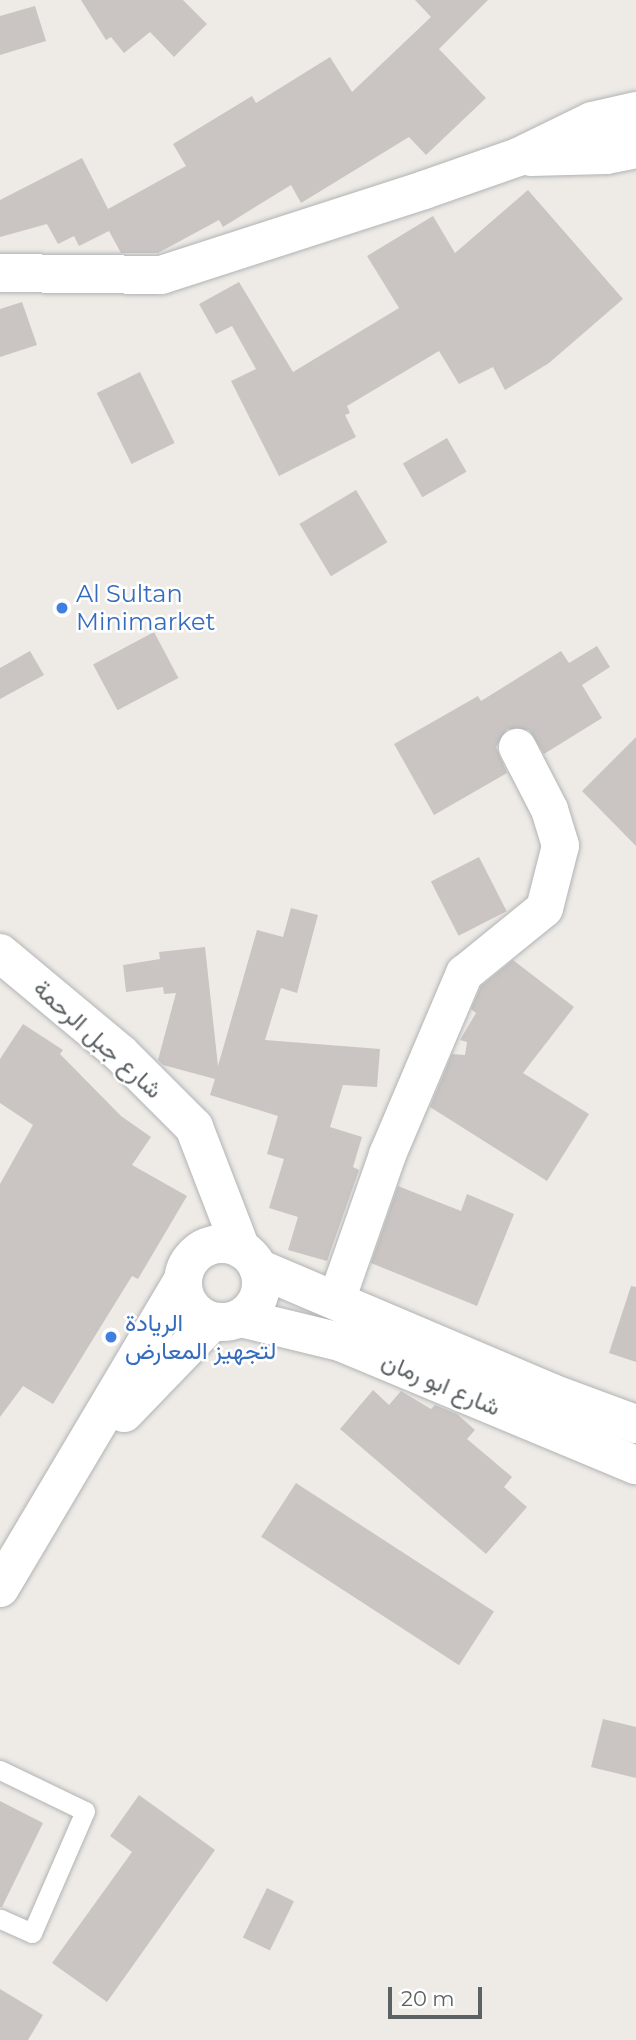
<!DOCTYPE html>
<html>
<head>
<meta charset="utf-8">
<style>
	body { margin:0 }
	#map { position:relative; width:636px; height:2040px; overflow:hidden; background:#eeeae5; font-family:Montserrat,Vazirmatn,sans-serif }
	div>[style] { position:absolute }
	.building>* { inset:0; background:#cac5c2; transform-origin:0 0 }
	.roads { filter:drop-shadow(0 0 2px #b0b4b6) drop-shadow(0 0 2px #b0b4b6) }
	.lane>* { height:19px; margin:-9.5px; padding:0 9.5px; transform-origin:9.5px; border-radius:9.5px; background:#fff }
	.street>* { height:37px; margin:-18.5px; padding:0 18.5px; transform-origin:18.5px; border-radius:18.5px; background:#fff }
	.secondary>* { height:38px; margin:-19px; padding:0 19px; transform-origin:19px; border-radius:19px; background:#fff }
	.secondary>.ring { margin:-19px; padding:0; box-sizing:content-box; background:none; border:38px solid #fff; border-radius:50% }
	.dots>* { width:19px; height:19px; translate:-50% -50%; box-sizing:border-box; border:4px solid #fff; border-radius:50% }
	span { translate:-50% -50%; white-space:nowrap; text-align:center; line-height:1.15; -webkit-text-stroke:5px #fff; paint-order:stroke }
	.shop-label { font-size:24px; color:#366cbe }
	.left { translate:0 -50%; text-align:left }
	.street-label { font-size:24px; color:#5c6264 }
	.scale { position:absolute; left:388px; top:1987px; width:94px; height:32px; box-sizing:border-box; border:4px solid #5c6264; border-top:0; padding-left:9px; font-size:21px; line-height:24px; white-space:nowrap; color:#5c6264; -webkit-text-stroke:5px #fff; paint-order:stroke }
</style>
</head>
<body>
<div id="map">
	<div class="building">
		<div style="clip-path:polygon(81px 0,183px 0,207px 24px,174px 57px,150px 32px,124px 53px,111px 37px,106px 40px)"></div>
		<div style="clip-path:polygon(415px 0,488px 0,439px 49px,486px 98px,426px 155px,409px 137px,301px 203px,291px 185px,223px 227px,219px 220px,158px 253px,121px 253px,109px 231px,79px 246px,74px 236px,58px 244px,47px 224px,0 237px,0 200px,82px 158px,108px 209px,186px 166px,173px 144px,252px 96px,256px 103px,330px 57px,352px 92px,431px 17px)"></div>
		<div style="clip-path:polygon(35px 6px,46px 41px,0 55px,0 16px)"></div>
		<div style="clip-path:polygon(528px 190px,623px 299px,549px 363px,505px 390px,493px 367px,459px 384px,439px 351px,347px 406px,350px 413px,345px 415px,356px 437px,279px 476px,231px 381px,256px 369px,232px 326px,216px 334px,199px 304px,239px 282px,293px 372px,399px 308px,367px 256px,433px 216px,455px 253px)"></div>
		<div style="clip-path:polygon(22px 302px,37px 345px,0 357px,0 309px)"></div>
		<div style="left:140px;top:372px;width:79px;height:48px;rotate:64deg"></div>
		<div style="left:447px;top:438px;width:39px;height:51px;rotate:60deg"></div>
		<div style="left:356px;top:490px;width:61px;height:66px;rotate:59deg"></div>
		<div style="left:154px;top:632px;width:52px;height:69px;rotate:62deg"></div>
		<div style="clip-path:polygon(597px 646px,610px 667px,582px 685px,602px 718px,544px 754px,529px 730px,507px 729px,496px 747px,507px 773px,434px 815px,394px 744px,478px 696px,481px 701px,561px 651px,569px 663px)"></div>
		<div style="clip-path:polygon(30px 651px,44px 675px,0 699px,0 668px)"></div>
		<div style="clip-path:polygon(636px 737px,636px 846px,582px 791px)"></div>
		<div style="left:479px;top:857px;width:61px;height:54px;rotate:63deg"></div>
		<div style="clip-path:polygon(291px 908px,318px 915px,297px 993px,281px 988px,265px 1040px,380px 1049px,377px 1087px,343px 1085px,330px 1127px,362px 1137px,353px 1167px,359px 1170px,327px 1261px,288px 1250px,298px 1217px,269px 1208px,284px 1159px,267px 1154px,278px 1116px,210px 1095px,215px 1079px,163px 1065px,158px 1060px,176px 993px,164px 994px,163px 987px,126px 992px,123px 965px,160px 959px,159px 952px,205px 947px,218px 1066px,257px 930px,283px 937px)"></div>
		<div style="clip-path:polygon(513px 960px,574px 1007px,523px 1073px,589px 1114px,547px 1181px,430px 1107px,452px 1054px,465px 1055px,467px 1042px,460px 1040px,476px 1013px,471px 1009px,481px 986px)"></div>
		<div style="clip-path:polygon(23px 1024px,63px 1050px,60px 1054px,121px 1116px,151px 1137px,132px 1165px,187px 1196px,138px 1279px,132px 1276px,53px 1404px,23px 1386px,0 1417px,0 1184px,33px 1125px,0 1103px,0 1059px)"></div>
		<div style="clip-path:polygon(398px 1186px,461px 1211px,467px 1194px,514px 1214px,477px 1306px,371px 1263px)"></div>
		<div style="clip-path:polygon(631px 1286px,636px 1287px,636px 1362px,609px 1353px)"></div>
		<div style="clip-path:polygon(373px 1390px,389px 1405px,401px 1391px,431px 1409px,435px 1405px,457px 1414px,475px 1430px,467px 1439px,512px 1477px,504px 1487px,527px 1507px,486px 1554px,340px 1429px)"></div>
		<div style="left:296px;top:1483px;width:236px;height:64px;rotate:33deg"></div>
		<div style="clip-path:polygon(603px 1719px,636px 1727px,636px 1778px,591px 1767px)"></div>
		<div style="clip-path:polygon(139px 1795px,215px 1850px,107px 2002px,52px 1963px,132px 1852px,110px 1836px)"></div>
		<div style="clip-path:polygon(0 1801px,43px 1823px,2px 1907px,0 1907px)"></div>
		<div style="left:267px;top:1888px;width:30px;height:55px;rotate:26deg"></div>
		<div style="clip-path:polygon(0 1989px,43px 2015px,28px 2040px,0 2040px)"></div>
	</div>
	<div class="roads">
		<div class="lane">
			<div style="left:0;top:1770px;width:94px;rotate:25.8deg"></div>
			<div style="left:85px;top:1811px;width:133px;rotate:113.5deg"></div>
			<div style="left:32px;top:1933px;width:35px;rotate:-156deg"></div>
		</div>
		<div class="street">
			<div style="left:336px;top:1300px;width:155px;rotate:-70.7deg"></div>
			<div style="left:387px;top:1154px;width:197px;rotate:-67deg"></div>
			<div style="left:464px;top:973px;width:103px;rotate:-39.1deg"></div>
			<div style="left:544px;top:908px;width:65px;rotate:-75.7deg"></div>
			<div style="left:560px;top:845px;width:38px;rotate:-107deg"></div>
			<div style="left:549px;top:809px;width:70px;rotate:-117.3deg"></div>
		</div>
		<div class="secondary">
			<div style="left:531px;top:157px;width:75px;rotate:-1.5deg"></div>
			<div style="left:606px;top:155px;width:31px;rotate:-11deg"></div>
			<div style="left:0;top:273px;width:161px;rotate:0.7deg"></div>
			<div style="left:161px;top:275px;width:276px;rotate:-17.9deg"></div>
			<div style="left:424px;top:190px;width:100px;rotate:-19.3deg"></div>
			<div style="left:518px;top:157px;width:82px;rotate:-25.9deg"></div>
			<div style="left:592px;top:121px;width:45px;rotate:-12.8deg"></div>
			<div style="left:0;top:953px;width:156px;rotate:39.8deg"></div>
			<div style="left:120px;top:1053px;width:105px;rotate:45deg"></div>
			<div style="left:194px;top:1127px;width:131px;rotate:68.9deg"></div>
			<div class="ring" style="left:183px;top:1244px;width:40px;height:40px"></div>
			<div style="left:258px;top:1268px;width:319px;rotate:23deg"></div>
			<div style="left:552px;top:1393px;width:90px;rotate:20.3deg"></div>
			<div style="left:241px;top:1318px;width:102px;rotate:13.6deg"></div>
			<div style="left:340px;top:1342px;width:321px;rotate:22.6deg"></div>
			<div style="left:124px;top:1413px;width:127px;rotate:-46deg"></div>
			<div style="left:0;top:1588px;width:356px;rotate:-59.3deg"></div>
		</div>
	</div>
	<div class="dots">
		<div style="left:62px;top:608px;background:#3f7fe0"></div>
		<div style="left:111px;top:1337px;background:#3f7fe0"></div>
	</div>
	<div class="shop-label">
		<span class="left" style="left:76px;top:608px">Al Sultan<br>Minimarket</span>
		<span class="left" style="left:125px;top:1337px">الريادة<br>لتجهيز المعارض</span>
	</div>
	<div class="street-label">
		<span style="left:98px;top:1039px;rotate:42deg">شارع جبل الرحمة</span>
		<span style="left:441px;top:1384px;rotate:23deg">شارع ابو رمان</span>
	</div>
	<div class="scale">20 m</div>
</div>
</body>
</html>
